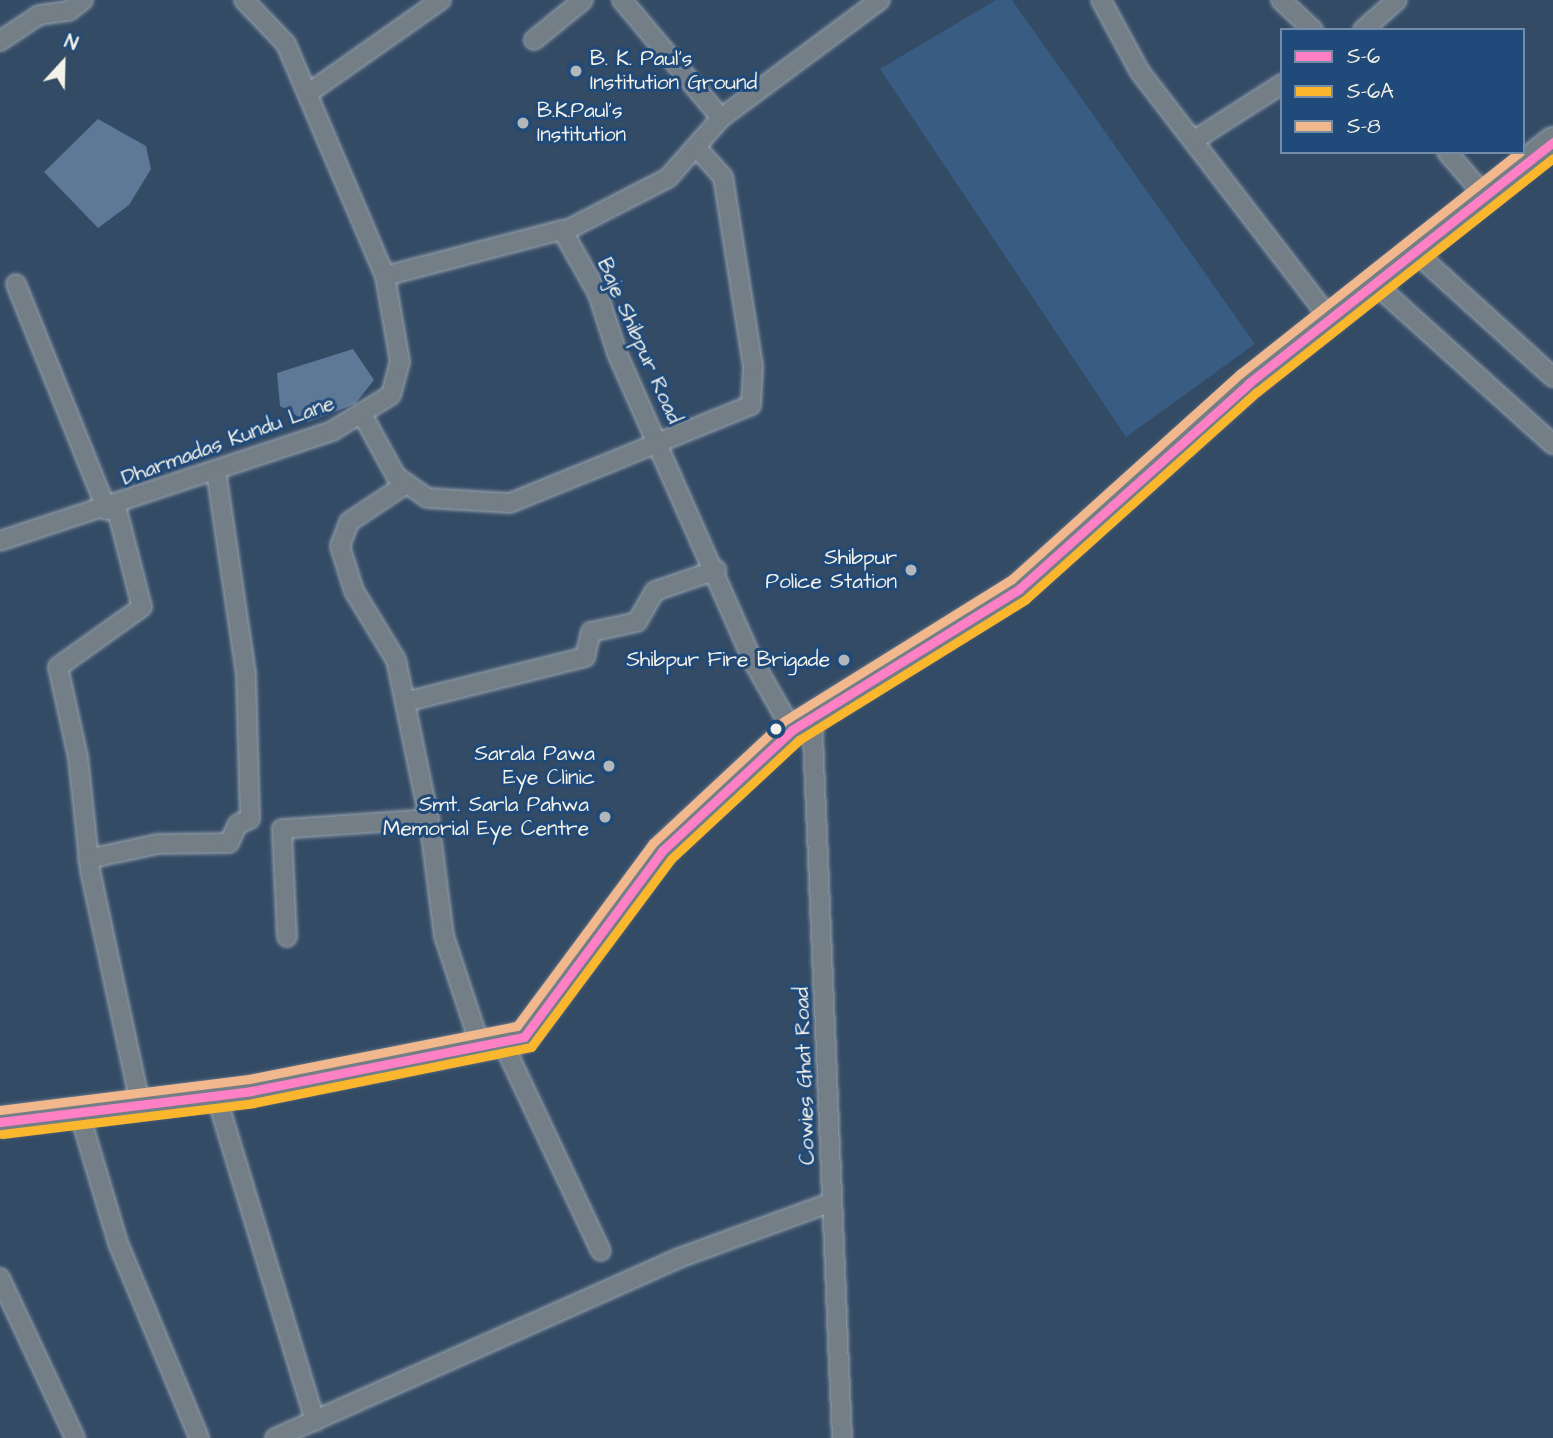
<!DOCTYPE html>
<html>
<head>
<meta charset="utf-8">
<style>
	body { margin:0 }
	#map { position:relative; width:1553px; height:1438px; overflow:hidden; background:#344b65; font-family:"Architects Daughter",sans-serif }
	div>[style] { position:absolute }
	.green>* { inset:0; background:#395c83 }
	.water>* { inset:0; background:#5e7998 }
	.roads { filter:drop-shadow(0 0 2px #9ba5af) drop-shadow(0 0 2px #9ba5af) }
	.minor>* { height:18px; margin:-9px; padding:0 9px; transform-origin:9px; border-radius:9px; background:#737e87 }
	.primary>* { height:28px; margin:-14px; padding:0 14px; transform-origin:14px; border-radius:14px; background:#737e87 }
	.bus-1>* { height:9px; margin:-4.5px; padding:0 4.5px; transform-origin:4.5px; border-radius:4.5px; background:#ff80c5 }
	.bus-2>* { height:9px; margin:-4.5px; padding:0 4.5px; transform-origin:4.5px; border-radius:4.5px; background:#fab62d }
	.bus-3>* { height:9px; margin:-4.5px; padding:0 4.5px; transform-origin:4.5px; border-radius:4.5px; background:#f1b78d }
	.dots>* { width:19px; height:19px; translate:-50% -50%; box-sizing:border-box; border:4px solid #1f4a7a; border-radius:50% }
	span { translate:-50% -50%; white-space:nowrap; text-align:center; line-height:1.15; -webkit-text-stroke:6px #1f4a7a; paint-order:stroke }
	.poi-label { font-size:21px; color:#f4f1e8 }
	.left { translate:0 -50%; text-align:left }
	.right { translate:-100% -50%; text-align:right }
	.street-label { font-size:21px; color:#f4f1e8 }
	.legend { position:absolute; left:1280px; top:28px; width:245px; height:126px; box-sizing:border-box; background:#1f4a7a; border:2px solid #748da6; margin:0; padding:9px 12px; list-style:none; font-size:21px; color:#f4f1e8 }
	.legend li { display:flex; align-items:center; gap:14px; height:35px }
	.legend b { width:35px; border:2px solid #748da6 }
	.north { position:absolute; left:28px; top:28px; width:70px; height:70px; -webkit-text-stroke:5px #1f4a7a; paint-order:stroke; rotate:22deg; font-size:19px; font-weight:700; line-height:28px; text-align:center; color:#f4f1e8 }
	.north::after { content:''; display:block; margin:auto; width:24px; height:32px; background:#f4f1e8; clip-path:polygon(50% 0,100% 100%,50% 72%,0 100%) }
</style>
</head>
<body>
<div id="map">
	<div class="green">
		<div style="clip-path:polygon(996px 0,1012px 0,1255px 344px,1126px 437px,880px 69px)"></div>
	</div>
	<div class="water">
		<div style="clip-path:polygon(98px 119px,146px 146px,151px 169px,129px 205px,98px 228px,44px 172px)"></div>
		<div style="clip-path:polygon(353px 349px,374px 380px,355px 404px,308px 422px,280px 406px,277px 373px)"></div>
	</div>
	<div class="roads">
		<div class="minor">
			<div style="left:244px;top:0;width:61px;rotate:46.3deg"></div>
			<div style="left:286px;top:44px;width:252px;rotate:66.9deg"></div>
			<div style="left:385px;top:276px;width:183px;rotate:-14.6deg"></div>
			<div style="left:562px;top:230px;width:73px;rotate:60.6deg"></div>
			<div style="left:598px;top:294px;width:62px;rotate:72.1deg"></div>
			<div style="left:617px;top:353px;width:339px;rotate:66.2deg"></div>
			<div style="left:754px;top:663px;width:77px;rotate:60.4deg"></div>
			<div style="left:622px;top:0;width:154px;rotate:50deg"></div>
			<div style="left:1101px;top:0;width:82px;rotate:61.6deg"></div>
			<div style="left:1140px;top:72px;width:312px;rotate:52.4deg"></div>
			<div style="left:1281px;top:0;width:44px;rotate:43.2deg"></div>
			<div style="left:1363px;top:30px;width:45px;rotate:-41.4deg"></div>
			<div style="left:534px;top:40px;width:63px;rotate:-39.2deg"></div>
			<div style="left:0;top:41px;width:47px;rotate:-33.7deg"></div>
			<div style="left:39px;top:15px;width:30px;rotate:-8deg"></div>
			<div style="left:69px;top:11px;width:18px;rotate:-38deg"></div>
			<div style="left:310px;top:92px;width:160px;rotate:-35.1deg"></div>
			<div style="left:1196px;top:139px;width:102px;rotate:-32.6deg"></div>
			<div style="left:1447px;top:152px;width:58px;rotate:49.2deg"></div>
			<div style="left:563px;top:232px;width:118px;rotate:-27.2deg"></div>
			<div style="left:668px;top:178px;width:80px;rotate:-48.5deg"></div>
			<div style="left:721px;top:118px;width:198px;rotate:-36.6deg"></div>
			<div style="left:1414px;top:251px;width:188px;rotate:42.2deg"></div>
			<div style="left:1374px;top:283px;width:241px;rotate:42deg"></div>
			<div style="left:16px;top:284px;width:244px;rotate:68.1deg"></div>
			<div style="left:362px;top:414px;width:71px;rotate:61.3deg"></div>
			<div style="left:396px;top:476px;width:38px;rotate:35deg"></div>
			<div style="left:427px;top:498px;width:83px;rotate:3.4deg"></div>
			<div style="left:510px;top:503px;width:260px;rotate:-22.1deg"></div>
			<div style="left:751px;top:405px;width:39px;rotate:-87deg"></div>
			<div style="left:753px;top:366px;width:191px;rotate:-99deg"></div>
			<div style="left:723px;top:177px;width:38px;rotate:-132deg"></div>
			<div style="left:116px;top:506px;width:104px;rotate:75.6deg"></div>
			<div style="left:142px;top:607px;width:103px;rotate:144.5deg"></div>
			<div style="left:58px;top:667px;width:92px;rotate:77.5deg"></div>
			<div style="left:78px;top:757px;width:114px;rotate:83.9deg"></div>
			<div style="left:90px;top:870px;width:239px;rotate:77.9deg"></div>
			<div style="left:0;top:541px;width:350px;rotate:-18.3deg"></div>
			<div style="left:332px;top:431px;width:69px;rotate:-31.4deg"></div>
			<div style="left:391px;top:395px;width:34px;rotate:-75deg"></div>
			<div style="left:400px;top:362px;width:87px;rotate:-99.9deg"></div>
			<div style="left:405px;top:702px;width:186px;rotate:-14deg"></div>
			<div style="left:585px;top:657px;width:26px;rotate:-77deg"></div>
			<div style="left:591px;top:632px;width:47px;rotate:-12.3deg"></div>
			<div style="left:637px;top:622px;width:36px;rotate:-60deg"></div>
			<div style="left:655px;top:591px;width:65px;rotate:-19deg"></div>
			<div style="left:812px;top:713px;width:726px;rotate:87.63deg"></div>
			<div style="left:429px;top:819px;width:118px;rotate:82.7deg"></div>
			<div style="left:444px;top:936px;width:115px;rotate:71.7deg"></div>
			<div style="left:88px;top:859px;width:72px;rotate:-12.1deg"></div>
			<div style="left:158px;top:844px;width:71px;rotate:-0.8deg"></div>
			<div style="left:229px;top:843px;width:21px;rotate:-65deg"></div>
			<div style="left:238px;top:824px;width:13px;rotate:-23deg"></div>
			<div style="left:250px;top:819px;width:145px;rotate:-91.6deg"></div>
			<div style="left:246px;top:674px;width:204px;rotate:-98.4deg"></div>
			<div style="left:287px;top:937px;width:108px;rotate:-92.7deg"></div>
			<div style="left:282px;top:829px;width:147px;rotate:-3.9deg"></div>
			<div style="left:429px;top:819px;width:162px;rotate:-101.7deg"></div>
			<div style="left:396px;top:660px;width:81px;rotate:-121.3deg"></div>
			<div style="left:354px;top:591px;width:47px;rotate:-107.3deg"></div>
			<div style="left:340px;top:546px;width:26px;rotate:-69deg"></div>
			<div style="left:349px;top:522px;width:69px;rotate:-33.7deg"></div>
			<div style="left:502px;top:1041px;width:232px;rotate:64.8deg"></div>
			<div style="left:216px;top:1095px;width:341px;rotate:73.1deg"></div>
			<div style="left:79px;top:1112px;width:137px;rotate:73.4deg"></div>
			<div style="left:118px;top:1243px;width:211px;rotate:67.4deg"></div>
			<div style="left:0;top:1278px;width:177px;rotate:64.9deg"></div>
			<div style="left:275px;top:1438px;width:442px;rotate:-24deg"></div>
			<div style="left:679px;top:1258px;width:163px;rotate:-20.1deg"></div>
		</div>
		<div class="primary">
			<div style="left:0;top:1122px;width:253px;rotate:-7deg"></div>
			<div style="left:251px;top:1091px;width:278px;rotate:-11.2deg"></div>
			<div style="left:524px;top:1037px;width:232px;rotate:-53.4deg"></div>
			<div style="left:662px;top:851px;width:178px;rotate:-42.9deg"></div>
			<div style="left:792px;top:730px;width:267px;rotate:-31.8deg"></div>
			<div style="left:1019px;top:589px;width:309px;rotate:-41.8deg"></div>
			<div style="left:1249px;top:383px;width:388px;rotate:-38.4deg"></div>
		</div>
	</div>
	<div class="bus-1">
		<div style="left:0;top:1122px;width:253px;rotate:-7deg"></div>
		<div style="left:251px;top:1091px;width:278px;rotate:-11.2deg"></div>
		<div style="left:524px;top:1037px;width:232px;rotate:-53.4deg"></div>
		<div style="left:662px;top:851px;width:178px;rotate:-42.9deg"></div>
		<div style="left:792px;top:730px;width:267px;rotate:-31.8deg"></div>
		<div style="left:1019px;top:589px;width:309px;rotate:-41.8deg"></div>
		<div style="left:1249px;top:383px;width:388px;rotate:-38.4deg"></div>
	</div>
	<div class="bus-2">
		<div style="left:2px;top:1134px;width:253px;rotate:-7deg"></div>
		<div style="left:253px;top:1103px;width:284px;rotate:-11.4deg"></div>
		<div style="left:531px;top:1047px;width:234px;rotate:-53.3deg"></div>
		<div style="left:671px;top:859px;width:175px;rotate:-42.9deg"></div>
		<div style="left:799px;top:740px;width:267px;rotate:-31.8deg"></div>
		<div style="left:1026px;top:599px;width:310px;rotate:-41.9deg"></div>
		<div style="left:1257px;top:392px;width:377px;rotate:-38.3deg"></div>
	</div>
	<div class="bus-3">
		<div style="left:0;top:1110px;width:251px;rotate:-7.1deg"></div>
		<div style="left:249px;top:1079px;width:273px;rotate:-11.2deg"></div>
		<div style="left:517px;top:1026px;width:228px;rotate:-53.4deg"></div>
		<div style="left:653px;top:843px;width:179px;rotate:-43deg"></div>
		<div style="left:784px;top:721px;width:269px;rotate:-31.9deg"></div>
		<div style="left:1012px;top:579px;width:308px;rotate:-42deg"></div>
		<div style="left:1241px;top:373px;width:356px;rotate:-38.4deg"></div>
	</div>
	<div class="dots">
		<div style="left:576px;top:71px;background:#b1b7ba"></div>
		<div style="left:523px;top:123px;background:#b1b7ba"></div>
		<div style="left:911px;top:570px;background:#b1b7ba"></div>
		<div style="left:844px;top:660px;background:#b1b7ba"></div>
		<div style="left:776px;top:729px;background:#f4f1e8"></div>
		<div style="left:609px;top:766px;background:#b1b7ba"></div>
		<div style="left:605px;top:817px;background:#b1b7ba"></div>
	</div>
	<div class="poi-label">
		<span class="left" style="left:590px;top:71px">B. K. Paul's<br>Institution Ground</span>
		<span class="left" style="left:537px;top:123px">B.K.Paul's<br>Institution</span>
		<span class="right" style="left:897px;top:570px">Shibpur<br>Police Station</span>
		<span class="right" style="left:830px;top:660px">Shibpur Fire Brigade</span>
		<span class="right" style="left:595px;top:766px">Sarala Pawa<br>Eye Clinic</span>
		<span class="right" style="left:589px;top:817px">Smt. Sarla Pahwa<br>Memorial Eye Centre</span>
	</div>
	<div class="street-label">
		<span style="left:639px;top:341px;rotate:66deg">Baje Shibpur Road</span>
		<span style="left:228px;top:441px;rotate:-20deg">Dharmadas Kundu Lane</span>
		<span style="left:805px;top:1076px;rotate:-92deg">Cowies Ghat Road</span>
	</div>
	<ul class="legend">
	<li><b style="height:9px;background:#ff80c5"></b>S-6</li>
	<li><b style="height:9px;background:#fab62d"></b>S-6A</li>
	<li><b style="height:9px;background:#f1b78d"></b>S-8</li>
	</ul>
	<div class="north">N</div>
</div>
</body>
</html>
